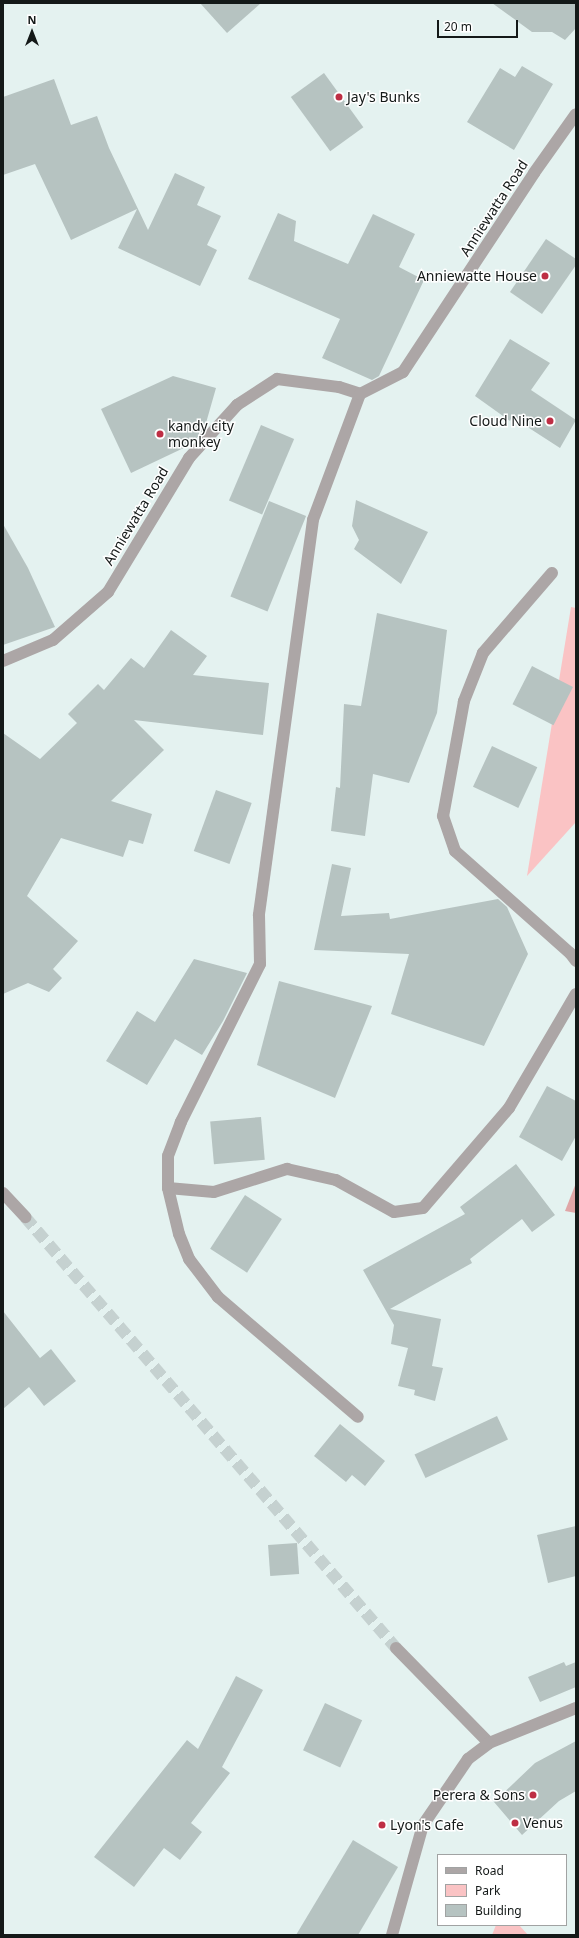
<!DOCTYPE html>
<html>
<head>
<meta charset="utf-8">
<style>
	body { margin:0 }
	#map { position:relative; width:579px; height:1938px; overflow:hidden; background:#e4f2f0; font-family:"Noto Sans",sans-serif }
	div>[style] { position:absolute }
	.green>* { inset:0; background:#fac3c4 }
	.forest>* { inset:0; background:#e0a6a7 }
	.building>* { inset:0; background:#b6c3c1; transform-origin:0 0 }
	.minor-tunnel>* { height:12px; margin-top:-6px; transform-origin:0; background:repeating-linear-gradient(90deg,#c5d1d0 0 12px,transparent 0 18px) }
	.minor>* { height:12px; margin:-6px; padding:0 6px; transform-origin:6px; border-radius:6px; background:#aca6a6 }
	.dots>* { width:11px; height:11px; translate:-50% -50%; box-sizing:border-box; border:2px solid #fff; border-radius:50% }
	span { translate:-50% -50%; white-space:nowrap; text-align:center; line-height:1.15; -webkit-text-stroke:3px #fff; paint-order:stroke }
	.poi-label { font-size:14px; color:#141918 }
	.left { translate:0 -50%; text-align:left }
	.right { translate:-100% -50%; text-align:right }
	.street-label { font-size:14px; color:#141918 }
	.frame { position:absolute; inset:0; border:4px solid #141918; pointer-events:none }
	.legend { position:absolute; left:437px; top:1854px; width:130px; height:72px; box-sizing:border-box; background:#fff; border:1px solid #a1a3a3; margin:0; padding:5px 7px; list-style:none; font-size:12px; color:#141918 }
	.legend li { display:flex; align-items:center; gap:8px; height:20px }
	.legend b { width:20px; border:1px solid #a1a3a3 }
	.north { position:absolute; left:12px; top:12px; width:40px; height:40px; -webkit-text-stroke:3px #fff; paint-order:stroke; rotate:0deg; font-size:11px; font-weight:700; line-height:16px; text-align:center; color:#141918 }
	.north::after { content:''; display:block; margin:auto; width:14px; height:18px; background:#141918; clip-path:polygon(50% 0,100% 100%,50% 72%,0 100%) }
	.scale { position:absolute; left:437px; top:20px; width:81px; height:18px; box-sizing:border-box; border:2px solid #141918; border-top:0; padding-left:5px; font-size:12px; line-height:14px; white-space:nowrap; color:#141918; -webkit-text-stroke:3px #fff; paint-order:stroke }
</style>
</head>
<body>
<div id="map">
	<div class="green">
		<div style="clip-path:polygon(571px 607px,576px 608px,576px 822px,527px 876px)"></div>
		<div style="clip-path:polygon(496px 1925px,519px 1925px,528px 1935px,492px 1935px)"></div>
	</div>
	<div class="forest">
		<div style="clip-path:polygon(576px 1183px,576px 1213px,565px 1211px)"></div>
	</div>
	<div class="building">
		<div style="clip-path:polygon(200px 3px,261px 3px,227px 33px)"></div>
		<div style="clip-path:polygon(492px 3px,576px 3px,576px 28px,565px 40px,552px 32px,532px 32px)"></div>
		<div style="clip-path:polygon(522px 66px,553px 84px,514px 150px,467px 122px,500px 68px,515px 77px)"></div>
		<div style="left:324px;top:73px;width:67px;height:41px;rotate:54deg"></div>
		<div style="clip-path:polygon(54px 79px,71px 125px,97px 116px,109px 148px,148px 230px,175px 173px,205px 187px,197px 205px,221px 216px,207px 245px,217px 250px,200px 286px,118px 248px,137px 209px,71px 240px,35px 164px,3px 175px,3px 97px)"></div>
		<div style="clip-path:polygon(278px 213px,296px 221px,294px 241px,348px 264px,373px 214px,415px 234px,399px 267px,424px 280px,379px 376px,372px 380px,322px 358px,340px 319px,248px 279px)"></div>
		<div style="clip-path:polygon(546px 239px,576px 259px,576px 265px,542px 314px,510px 292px)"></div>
		<div style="clip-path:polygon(510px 339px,550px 363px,531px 390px,576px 420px,560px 448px,512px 417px,510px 421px,475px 396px)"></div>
		<div style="clip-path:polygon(173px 376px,216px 388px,204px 430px,190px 445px,131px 473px,101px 409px)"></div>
		<div style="left:261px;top:425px;width:36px;height:82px;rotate:23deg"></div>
		<div style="clip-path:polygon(356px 500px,428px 532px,401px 584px,354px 549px,359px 540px,352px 526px)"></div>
		<div style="left:269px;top:501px;width:40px;height:103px;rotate:22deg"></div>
		<div style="clip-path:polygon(3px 524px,28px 568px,55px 627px,3px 645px)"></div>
		<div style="clip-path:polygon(377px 613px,447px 630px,437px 713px,409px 783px,373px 774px,365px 836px,331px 831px,336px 787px,340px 788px,344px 704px,361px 706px)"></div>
		<div style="clip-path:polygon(171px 630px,207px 656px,193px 675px,269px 683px,263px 735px,134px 720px,164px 750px,111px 801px,152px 814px,143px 844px,129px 840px,123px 857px,61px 838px,27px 896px,78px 941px,53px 969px,62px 978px,49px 992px,28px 983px,3px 994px,3px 733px,40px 759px,77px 723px,68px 714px,98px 684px,104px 690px,131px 658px,144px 668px)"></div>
		<div style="left:532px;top:666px;width:46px;height:43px;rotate:27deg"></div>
		<div style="left:492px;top:746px;width:50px;height:45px;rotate:25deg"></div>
		<div style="left:216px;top:790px;width:38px;height:65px;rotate:20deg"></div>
		<div style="clip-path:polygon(332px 864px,351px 868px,341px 916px,389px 913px,390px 919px,498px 899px,507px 907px,528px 954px,484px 1046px,391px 1014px,409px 954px,314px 950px)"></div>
		<div style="clip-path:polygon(194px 959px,247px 973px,223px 1021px,202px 1055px,175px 1039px,147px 1085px,106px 1061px,137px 1011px,155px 1022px)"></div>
		<div style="clip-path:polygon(279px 981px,372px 1006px,335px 1098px,257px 1065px)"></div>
		<div style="clip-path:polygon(547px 1086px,576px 1101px,576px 1136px,562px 1161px,519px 1137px)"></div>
		<div style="left:261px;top:1117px;width:43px;height:51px;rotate:85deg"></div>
		<div style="clip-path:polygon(516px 1164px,555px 1215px,532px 1232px,522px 1219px,470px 1259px,472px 1263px,390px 1309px,441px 1319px,432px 1366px,443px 1368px,435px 1401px,414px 1395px,415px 1390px,398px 1386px,408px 1348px,391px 1344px,394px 1325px,363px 1270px,465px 1214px,460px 1207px)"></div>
		<div style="left:245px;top:1195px;width:44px;height:64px;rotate:33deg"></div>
		<div style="clip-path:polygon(3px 1311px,40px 1358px,51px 1349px,76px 1381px,44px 1406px,29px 1387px,3px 1409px)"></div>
		<div style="left:497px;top:1416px;width:26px;height:91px;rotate:65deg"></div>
		<div style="clip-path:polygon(340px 1424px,385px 1461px,365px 1486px,352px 1475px,346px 1482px,314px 1456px)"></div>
		<div style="clip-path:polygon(576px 1526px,576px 1576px,548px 1583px,537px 1535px)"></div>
		<div style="left:297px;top:1543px;width:31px;height:29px;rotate:86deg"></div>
		<div style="clip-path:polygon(564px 1662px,566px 1666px,576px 1662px,576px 1687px,540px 1702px,528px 1677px)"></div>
		<div style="clip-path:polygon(236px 1676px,263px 1690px,222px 1767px,230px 1773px,191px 1823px,202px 1832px,180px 1860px,164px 1848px,134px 1887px,94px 1857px,187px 1740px,198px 1749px)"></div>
		<div style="left:325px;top:1703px;width:41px;height:52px;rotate:25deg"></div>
		<div style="clip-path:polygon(576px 1741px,576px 1791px,559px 1801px,522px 1835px,494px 1802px,535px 1763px)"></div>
		<div style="clip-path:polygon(353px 1840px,398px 1867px,358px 1935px,296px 1935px)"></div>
	</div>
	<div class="minor-tunnel">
		<div style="left:25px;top:1217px;width:569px;rotate:49.28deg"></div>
	</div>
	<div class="minor">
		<div style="left:360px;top:394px;width:134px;rotate:110.5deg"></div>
		<div style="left:313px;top:520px;width:399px;rotate:97.8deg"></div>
		<div style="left:259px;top:915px;width:49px;rotate:88.8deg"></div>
		<div style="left:260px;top:964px;width:177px;rotate:116.6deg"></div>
		<div style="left:181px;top:1122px;width:36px;rotate:111deg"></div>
		<div style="left:168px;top:1156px;width:32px;rotate:90deg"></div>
		<div style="left:168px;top:1188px;width:46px;rotate:5deg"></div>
		<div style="left:214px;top:1192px;width:77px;rotate:-17.5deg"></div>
		<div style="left:287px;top:1169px;width:50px;rotate:12.7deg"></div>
		<div style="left:336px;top:1180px;width:66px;rotate:28.9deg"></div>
		<div style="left:394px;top:1212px;width:29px;rotate:-8deg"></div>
		<div style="left:423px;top:1208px;width:132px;rotate:-49.3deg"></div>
		<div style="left:509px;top:1108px;width:132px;rotate:-59.6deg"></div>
		<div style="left:552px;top:573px;width:106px;rotate:130.8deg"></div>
		<div style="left:483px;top:653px;width:52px;rotate:111.6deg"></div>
		<div style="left:464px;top:701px;width:117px;rotate:100.3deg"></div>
		<div style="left:443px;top:816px;width:37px;rotate:71deg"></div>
		<div style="left:455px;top:851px;width:154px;rotate:41.6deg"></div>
		<div style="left:570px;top:953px;width:10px;rotate:53deg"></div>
		<div style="left:3px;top:661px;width:54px;rotate:-22.8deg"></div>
		<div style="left:53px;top:640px;width:73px;rotate:-41.1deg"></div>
		<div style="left:108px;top:592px;width:157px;rotate:-58.8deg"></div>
		<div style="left:189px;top:458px;width:72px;rotate:-47.8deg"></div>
		<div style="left:237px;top:405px;width:48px;rotate:-33deg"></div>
		<div style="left:277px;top:379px;width:63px;rotate:7.4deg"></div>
		<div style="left:339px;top:387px;width:22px;rotate:18deg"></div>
		<div style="left:360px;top:394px;width:48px;rotate:-27.1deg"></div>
		<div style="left:403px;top:372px;width:238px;rotate:-56.6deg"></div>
		<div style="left:534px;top:173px;width:72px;rotate:-54.6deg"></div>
		<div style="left:168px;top:1188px;width:47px;rotate:76.6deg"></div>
		<div style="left:179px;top:1234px;width:27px;rotate:68deg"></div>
		<div style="left:189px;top:1259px;width:48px;rotate:52.7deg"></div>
		<div style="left:218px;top:1297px;width:184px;rotate:40.6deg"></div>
		<div style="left:3px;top:1193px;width:33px;rotate:47deg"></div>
		<div style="left:396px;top:1648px;width:133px;rotate:45.6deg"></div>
		<div style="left:489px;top:1743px;width:94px;rotate:-21.9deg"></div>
		<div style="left:392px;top:1935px;width:114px;rotate:-74.3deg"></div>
		<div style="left:423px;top:1825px;width:80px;rotate:-55.7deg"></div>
		<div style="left:468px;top:1759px;width:26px;rotate:-37deg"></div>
	</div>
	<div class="dots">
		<div style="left:339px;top:97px;background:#be2e44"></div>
		<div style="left:545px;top:276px;background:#be2e44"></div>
		<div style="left:550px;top:421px;background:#be2e44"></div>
		<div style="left:160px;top:434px;background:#be2e44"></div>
		<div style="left:533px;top:1795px;background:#be2e44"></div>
		<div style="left:515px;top:1823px;background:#be2e44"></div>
		<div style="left:382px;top:1825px;background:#be2e44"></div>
	</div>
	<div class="poi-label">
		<span class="left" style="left:347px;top:97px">Jay's Bunks</span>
		<span class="right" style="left:537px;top:276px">Anniewatte House</span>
		<span class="right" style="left:542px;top:421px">Cloud Nine</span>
		<span class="left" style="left:168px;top:434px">kandy city<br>monkey</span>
		<span class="right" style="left:525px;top:1795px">Perera &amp; Sons</span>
		<span class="left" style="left:523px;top:1823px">Venus</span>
		<span class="left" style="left:390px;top:1825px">Lyon's Cafe</span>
	</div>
	<div class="street-label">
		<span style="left:494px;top:208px;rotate:-57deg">Anniewatta Road</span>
		<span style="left:136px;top:516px;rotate:-59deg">Anniewatta Road</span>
	</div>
	<div class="frame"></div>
	<ul class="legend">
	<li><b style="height:5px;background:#aca6a6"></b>Road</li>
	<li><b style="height:11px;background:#fac3c4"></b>Park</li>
	<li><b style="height:11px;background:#b6c3c1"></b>Building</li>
	</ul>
	<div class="north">N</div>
	<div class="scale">20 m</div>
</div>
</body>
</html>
